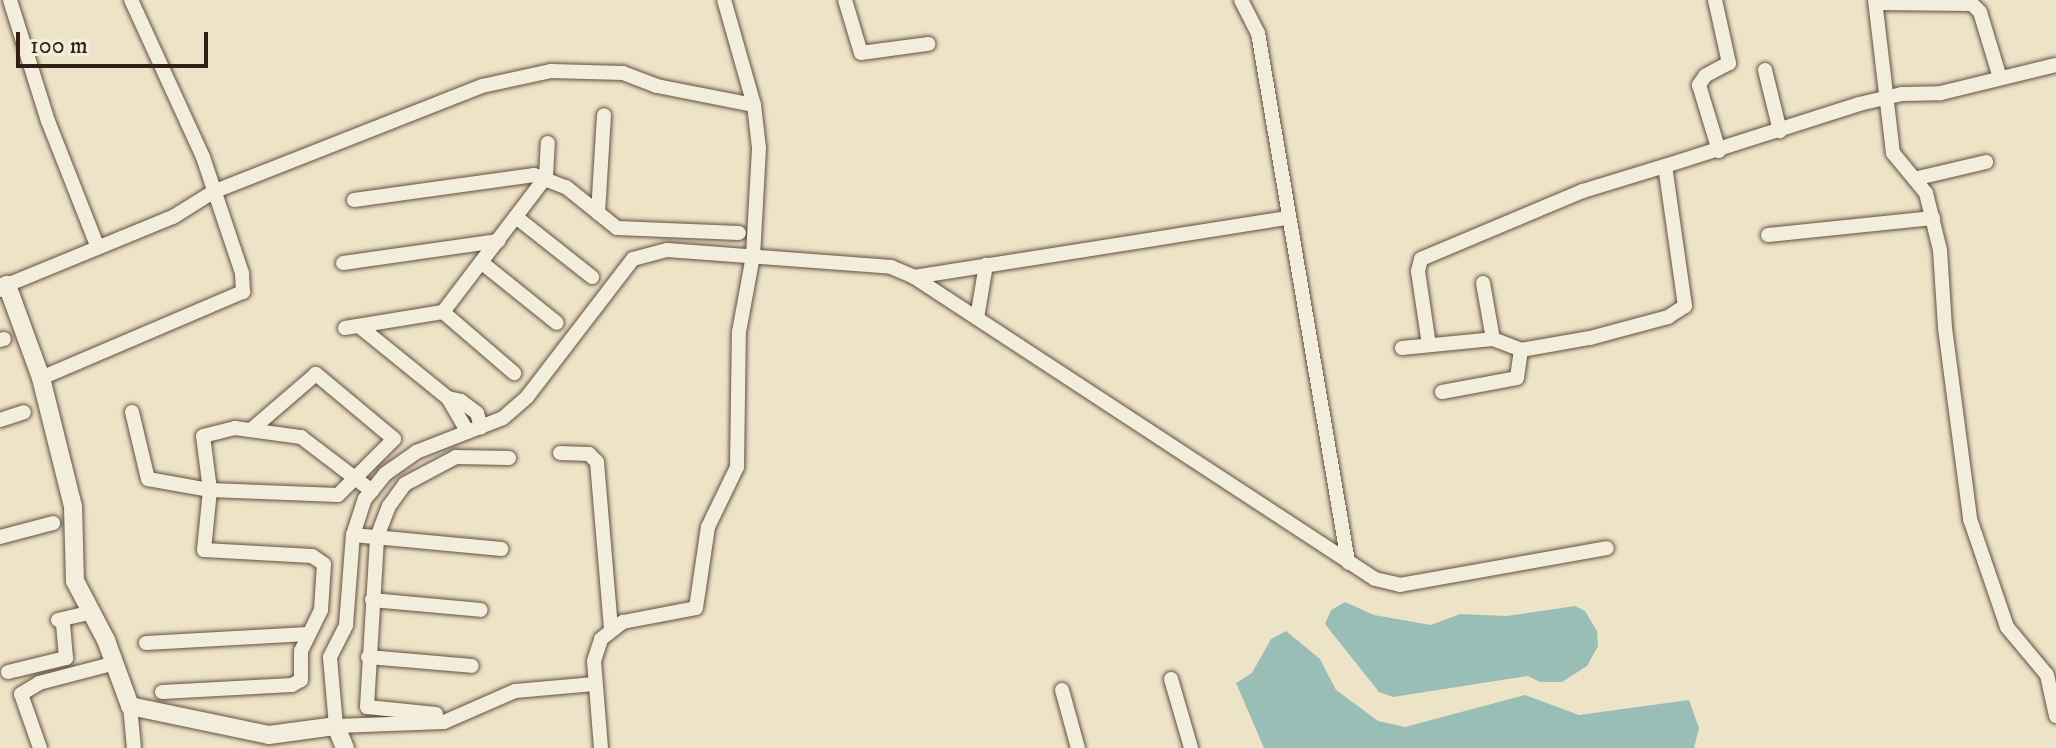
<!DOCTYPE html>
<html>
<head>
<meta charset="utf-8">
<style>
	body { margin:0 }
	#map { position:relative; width:2056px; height:748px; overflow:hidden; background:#ede3c7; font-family:"IM FELL DW Pica",serif }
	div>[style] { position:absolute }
	.water>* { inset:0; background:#99beb6 }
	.roads { filter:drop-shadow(0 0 2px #624f41) drop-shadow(0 0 2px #624f41) }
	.street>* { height:14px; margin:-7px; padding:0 7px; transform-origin:7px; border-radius:7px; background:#f3eddb }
	.secondary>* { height:18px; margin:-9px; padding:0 9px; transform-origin:9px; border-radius:9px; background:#f3eddb }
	span { translate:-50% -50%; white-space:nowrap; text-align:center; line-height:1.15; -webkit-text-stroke:6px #f3eddb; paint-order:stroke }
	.scale { position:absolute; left:16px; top:32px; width:192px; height:36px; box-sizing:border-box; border:4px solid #331e14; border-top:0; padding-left:10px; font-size:24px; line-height:28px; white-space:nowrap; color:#331e14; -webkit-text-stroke:6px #f3eddb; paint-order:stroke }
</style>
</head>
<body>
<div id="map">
	<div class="water">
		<div style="clip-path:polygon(1345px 602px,1374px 615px,1431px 625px,1460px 614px,1507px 616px,1575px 606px,1585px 611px,1597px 631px,1598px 646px,1587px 666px,1562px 682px,1540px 682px,1528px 676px,1393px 697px,1379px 692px,1325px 624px,1331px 610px)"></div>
		<div style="clip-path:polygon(1286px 631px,1320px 659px,1336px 690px,1378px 721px,1405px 727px,1525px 695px,1579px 715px,1689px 700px,1699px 728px,1694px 748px,1264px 748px,1236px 683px,1252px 673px,1271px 639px)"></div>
	</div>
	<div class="roads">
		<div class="street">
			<div style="left:10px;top:0;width:127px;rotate:72.6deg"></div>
			<div style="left:48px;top:121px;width:136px;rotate:68.5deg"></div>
			<div style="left:845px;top:0;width:55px;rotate:73.2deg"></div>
			<div style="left:861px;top:53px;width:68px;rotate:-7.7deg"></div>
			<div style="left:1241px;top:0;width:37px;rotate:63deg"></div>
			<div style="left:1258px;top:33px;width:537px;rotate:80.34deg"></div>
			<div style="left:1715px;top:0;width:65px;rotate:77.5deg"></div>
			<div style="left:1729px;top:63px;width:27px;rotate:152deg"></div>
			<div style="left:1705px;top:76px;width:11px;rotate:124deg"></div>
			<div style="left:1699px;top:85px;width:69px;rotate:73.1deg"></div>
			<div style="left:1875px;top:0;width:154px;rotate:83.3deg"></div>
			<div style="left:1893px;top:153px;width:52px;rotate:50.5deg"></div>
			<div style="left:1926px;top:193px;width:59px;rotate:76.2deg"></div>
			<div style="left:1940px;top:250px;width:78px;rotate:86.3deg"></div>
			<div style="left:1945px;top:328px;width:193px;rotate:82.5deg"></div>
			<div style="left:1970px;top:519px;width:114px;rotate:71.1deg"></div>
			<div style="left:2007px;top:627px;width:62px;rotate:50.2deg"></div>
			<div style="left:2047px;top:675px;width:42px;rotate:77.6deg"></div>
			<div style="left:1876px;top:3px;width:96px;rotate:0.6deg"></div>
			<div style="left:1972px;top:4px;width:11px;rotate:45deg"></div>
			<div style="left:1980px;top:12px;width:69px;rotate:73.1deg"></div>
			<div style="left:1765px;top:70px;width:63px;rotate:76.2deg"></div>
			<div style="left:1918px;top:178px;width:70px;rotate:-13.2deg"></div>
			<div style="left:354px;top:200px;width:182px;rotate:-7.9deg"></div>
			<div style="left:534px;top:175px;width:34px;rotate:21deg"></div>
			<div style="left:566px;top:187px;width:65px;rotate:38.8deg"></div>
			<div style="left:617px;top:228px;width:122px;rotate:2.3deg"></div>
			<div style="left:598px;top:213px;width:98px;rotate:-86.5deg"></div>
			<div style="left:516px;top:217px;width:97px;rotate:38.3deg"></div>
			<div style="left:1768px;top:235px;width:166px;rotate:-5.9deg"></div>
			<div style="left:481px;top:262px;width:97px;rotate:38.8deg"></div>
			<div style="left:343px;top:263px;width:157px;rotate:-8.1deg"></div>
			<div style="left:914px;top:277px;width:551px;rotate:33.23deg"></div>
			<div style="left:1375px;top:579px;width:26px;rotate:13deg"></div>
			<div style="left:1400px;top:585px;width:210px;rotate:-10.1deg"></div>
			<div style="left:1483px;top:283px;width:57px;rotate:79.9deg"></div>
			<div style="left:7px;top:285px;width:179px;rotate:-22.3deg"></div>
			<div style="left:173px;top:217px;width:47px;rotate:-32deg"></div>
			<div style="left:213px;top:192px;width:289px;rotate:-21.5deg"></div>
			<div style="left:482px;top:86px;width:71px;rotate:-12.3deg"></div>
			<div style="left:551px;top:71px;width:72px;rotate:1.6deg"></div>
			<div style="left:623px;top:73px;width:36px;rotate:21deg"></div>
			<div style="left:657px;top:86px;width:99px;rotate:11.1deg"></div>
			<div style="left:443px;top:312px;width:94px;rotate:40.7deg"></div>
			<div style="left:977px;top:318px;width:54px;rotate:-80.4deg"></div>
			<div style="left:359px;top:326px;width:114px;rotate:39deg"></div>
			<div style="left:448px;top:398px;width:13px;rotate:13deg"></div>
			<div style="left:461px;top:401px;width:20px;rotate:37deg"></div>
			<div style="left:477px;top:413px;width:15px;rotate:74deg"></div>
			<div style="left:345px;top:328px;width:99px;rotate:-9.3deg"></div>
			<div style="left:443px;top:312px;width:170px;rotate:-52.7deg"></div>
			<div style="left:546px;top:177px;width:34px;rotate:-87deg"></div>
			<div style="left:0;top:340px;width:4px;rotate:-14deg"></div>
			<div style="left:1429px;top:345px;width:75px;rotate:-98.5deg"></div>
			<div style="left:1418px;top:271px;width:12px;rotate:-76deg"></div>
			<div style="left:1421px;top:259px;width:176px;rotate:-22.8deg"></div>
			<div style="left:1583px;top:191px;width:86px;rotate:-17deg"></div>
			<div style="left:1402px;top:348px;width:91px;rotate:-5.6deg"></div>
			<div style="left:1493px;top:339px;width:30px;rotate:21deg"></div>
			<div style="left:41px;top:378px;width:220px;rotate:-23.1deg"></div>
			<div style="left:243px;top:292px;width:19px;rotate:-93deg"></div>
			<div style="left:242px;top:273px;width:122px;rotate:-108.6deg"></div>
			<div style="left:203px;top:157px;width:173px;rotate:-114.6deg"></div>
			<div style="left:1442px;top:392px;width:76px;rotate:-10.6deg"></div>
			<div style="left:1517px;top:378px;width:28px;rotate:-82deg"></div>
			<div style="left:1521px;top:350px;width:70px;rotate:-9.9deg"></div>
			<div style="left:1590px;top:338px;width:81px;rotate:-15.1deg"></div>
			<div style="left:1668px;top:317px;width:20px;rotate:-33deg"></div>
			<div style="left:1685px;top:306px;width:141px;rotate:-98.1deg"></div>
			<div style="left:1665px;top:166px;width:204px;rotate:-17.7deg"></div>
			<div style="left:1859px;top:104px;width:44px;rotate:-13.1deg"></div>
			<div style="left:1902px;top:94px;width:39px;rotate:-1deg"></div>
			<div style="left:1941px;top:93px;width:118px;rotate:-13.7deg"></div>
			<div style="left:448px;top:398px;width:39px;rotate:60deg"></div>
			<div style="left:132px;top:412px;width:69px;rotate:76.6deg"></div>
			<div style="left:148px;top:479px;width:63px;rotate:10.1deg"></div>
			<div style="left:210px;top:490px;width:128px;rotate:2.2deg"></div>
			<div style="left:338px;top:495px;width:79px;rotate:-45deg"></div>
			<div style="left:394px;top:439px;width:102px;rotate:-140.2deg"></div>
			<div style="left:316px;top:374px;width:86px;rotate:139.3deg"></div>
			<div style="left:0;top:420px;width:25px;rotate:-18deg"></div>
			<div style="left:560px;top:453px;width:29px;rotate:2deg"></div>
			<div style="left:589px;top:454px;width:11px;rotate:45deg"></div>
			<div style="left:597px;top:462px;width:166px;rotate:85.2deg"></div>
			<div style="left:353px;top:535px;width:149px;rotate:5.4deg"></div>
			<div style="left:0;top:537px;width:55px;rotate:-14.8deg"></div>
			<div style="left:372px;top:600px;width:109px;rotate:5.2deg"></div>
			<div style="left:58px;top:620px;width:35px;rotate:-13deg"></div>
			<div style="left:146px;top:643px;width:162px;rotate:-3.2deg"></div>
			<div style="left:368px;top:657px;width:104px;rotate:4.9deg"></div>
			<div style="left:8px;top:672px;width:60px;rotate:-13.6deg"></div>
			<div style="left:66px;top:658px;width:38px;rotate:-95deg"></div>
			<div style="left:1171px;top:679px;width:72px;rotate:73.8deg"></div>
			<div style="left:594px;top:684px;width:79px;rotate:174.9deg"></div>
			<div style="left:515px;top:691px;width:77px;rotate:156.4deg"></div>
			<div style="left:444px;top:722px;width:108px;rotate:177.9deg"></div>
			<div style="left:336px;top:726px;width:69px;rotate:-95deg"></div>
			<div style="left:330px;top:657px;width:36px;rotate:-63deg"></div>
			<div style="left:346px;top:625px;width:90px;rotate:-85.6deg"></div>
			<div style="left:353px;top:535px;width:38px;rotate:-72deg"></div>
			<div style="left:365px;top:499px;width:32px;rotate:-51deg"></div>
			<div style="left:385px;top:474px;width:38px;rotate:-35deg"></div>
			<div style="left:416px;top:452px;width:93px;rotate:-21.3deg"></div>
			<div style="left:503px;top:418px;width:32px;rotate:-41deg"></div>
			<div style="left:527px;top:397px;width:174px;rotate:-52.5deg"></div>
			<div style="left:633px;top:259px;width:35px;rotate:-15deg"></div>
			<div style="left:667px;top:250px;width:225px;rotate:4.3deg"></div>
			<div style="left:891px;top:267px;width:25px;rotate:23deg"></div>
			<div style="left:914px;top:277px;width:378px;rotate:-9deg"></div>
			<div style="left:1062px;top:690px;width:60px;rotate:74.6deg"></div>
			<div style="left:162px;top:692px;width:130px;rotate:-3.1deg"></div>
			<div style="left:292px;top:685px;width:10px;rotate:-29deg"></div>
			<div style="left:301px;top:680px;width:29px;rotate:-90deg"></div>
			<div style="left:301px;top:651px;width:46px;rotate:-64deg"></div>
			<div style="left:321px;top:610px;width:46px;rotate:-86.3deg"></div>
			<div style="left:324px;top:564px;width:14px;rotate:-146deg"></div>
			<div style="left:312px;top:556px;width:108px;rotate:-176.8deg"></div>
			<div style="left:204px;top:550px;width:60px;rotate:-84.3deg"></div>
			<div style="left:210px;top:490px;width:54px;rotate:-97.4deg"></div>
			<div style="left:203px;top:436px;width:33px;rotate:-14deg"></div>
			<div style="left:235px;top:428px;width:67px;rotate:7.8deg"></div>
			<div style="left:301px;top:437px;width:89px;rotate:37.3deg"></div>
			<div style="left:130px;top:706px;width:42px;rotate:84.6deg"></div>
			<div style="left:436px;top:714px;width:69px;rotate:-174.2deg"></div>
			<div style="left:367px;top:707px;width:170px;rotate:-86.6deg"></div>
			<div style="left:377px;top:537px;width:33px;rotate:-69deg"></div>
			<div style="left:389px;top:506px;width:27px;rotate:-54deg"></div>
			<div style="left:405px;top:484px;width:58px;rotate:-27.9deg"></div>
			<div style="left:456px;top:457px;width:53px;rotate:1.1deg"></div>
			<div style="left:40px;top:748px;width:57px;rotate:-109.4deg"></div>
			<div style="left:21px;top:694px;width:21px;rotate:-31deg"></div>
			<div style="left:39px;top:683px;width:79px;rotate:-14.7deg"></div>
			<div style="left:601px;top:748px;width:87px;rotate:-94.6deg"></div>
			<div style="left:594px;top:661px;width:23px;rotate:-72deg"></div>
			<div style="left:601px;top:639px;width:28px;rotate:-38deg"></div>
			<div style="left:623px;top:622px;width:74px;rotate:-10.9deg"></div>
			<div style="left:696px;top:608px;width:82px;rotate:-81.6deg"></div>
			<div style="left:708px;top:527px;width:67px;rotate:-64.2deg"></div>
			<div style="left:737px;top:467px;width:135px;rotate:-89.2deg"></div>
			<div style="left:739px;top:332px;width:77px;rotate:-79.6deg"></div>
			<div style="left:753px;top:256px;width:108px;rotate:-86.8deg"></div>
			<div style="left:759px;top:148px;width:43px;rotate:-96.6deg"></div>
			<div style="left:754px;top:105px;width:109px;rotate:-105.9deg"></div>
		</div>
		<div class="secondary">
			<div style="left:0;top:288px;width:8px;rotate:-23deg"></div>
			<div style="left:7px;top:285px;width:99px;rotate:69.9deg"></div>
			<div style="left:41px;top:378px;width:132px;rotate:76deg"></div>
			<div style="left:73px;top:506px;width:75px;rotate:88.5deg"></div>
			<div style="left:75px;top:581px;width:67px;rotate:62.3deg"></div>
			<div style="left:106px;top:640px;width:70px;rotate:70deg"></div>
			<div style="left:130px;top:706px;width:142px;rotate:11.8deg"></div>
			<div style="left:269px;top:735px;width:68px;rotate:-7.7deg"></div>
			<div style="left:336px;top:726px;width:24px;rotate:68deg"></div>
		</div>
	</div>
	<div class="scale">100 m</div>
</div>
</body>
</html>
